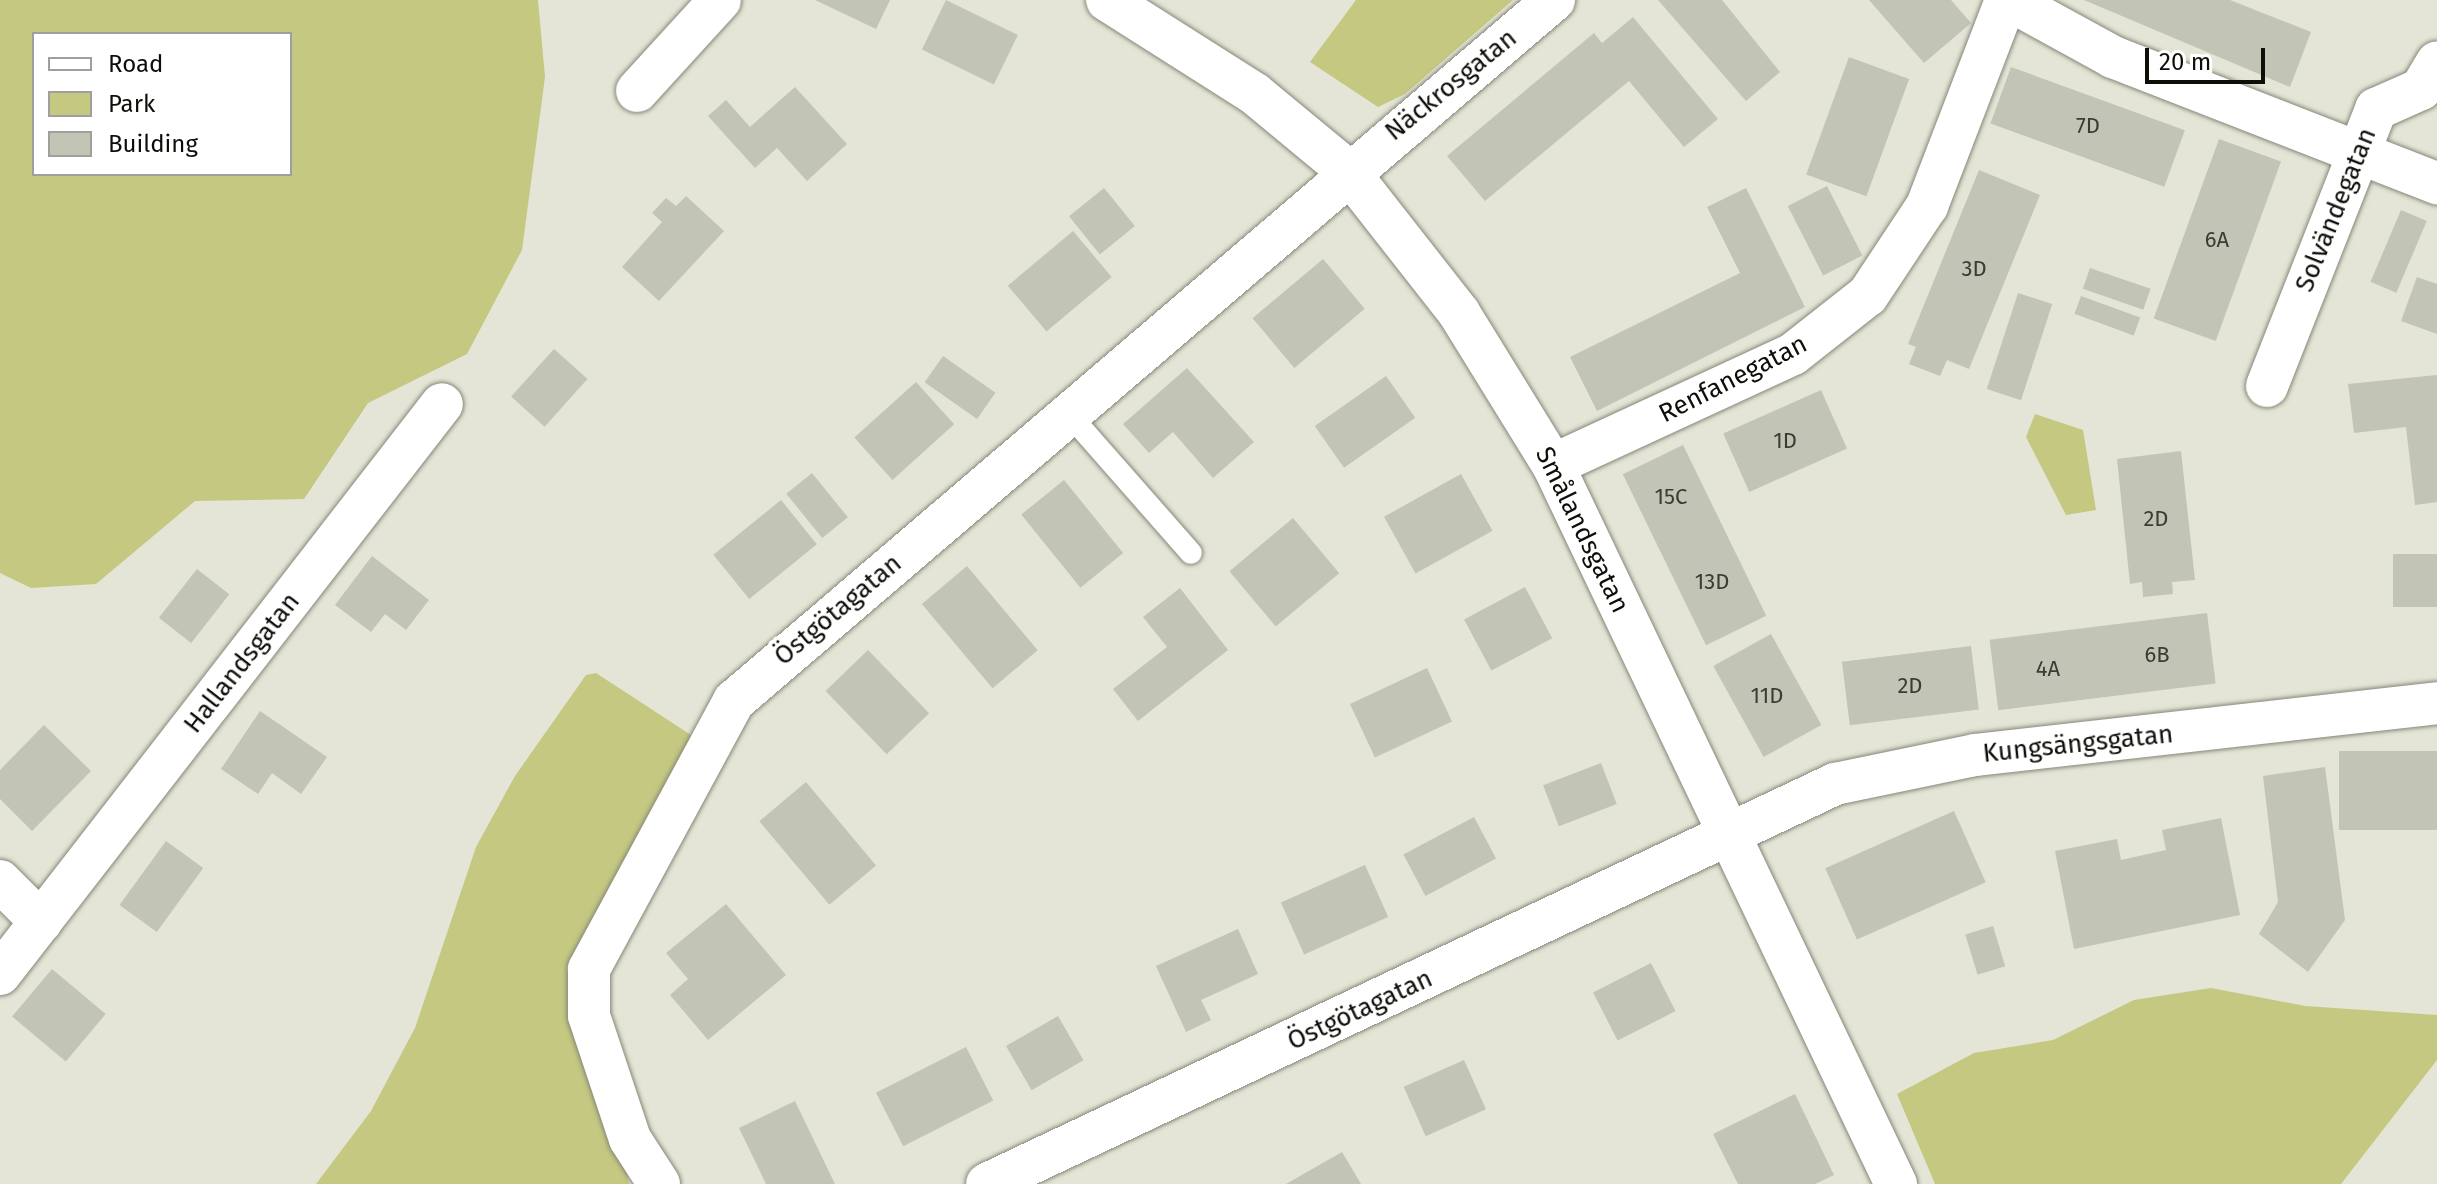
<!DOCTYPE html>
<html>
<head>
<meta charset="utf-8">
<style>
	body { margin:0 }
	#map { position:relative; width:2437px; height:1184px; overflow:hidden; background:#e4e5d6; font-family:"Fira Sans",sans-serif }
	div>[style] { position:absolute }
	.green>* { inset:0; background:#c4c881 }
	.building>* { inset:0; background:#c2c4b5; transform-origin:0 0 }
	.roads { filter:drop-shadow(0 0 2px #868779) drop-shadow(0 0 2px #868779) }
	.lane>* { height:22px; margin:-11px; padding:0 11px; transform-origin:11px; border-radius:11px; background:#fff }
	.street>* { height:42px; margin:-21px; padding:0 21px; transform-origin:21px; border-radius:21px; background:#fff }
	span { translate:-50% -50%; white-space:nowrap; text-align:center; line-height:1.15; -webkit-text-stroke:8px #fff; paint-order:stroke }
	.number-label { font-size:22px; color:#3b3c34 }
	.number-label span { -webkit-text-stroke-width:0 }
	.street-label { font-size:26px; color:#0e0e09 }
	.legend { position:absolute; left:32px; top:32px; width:260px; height:144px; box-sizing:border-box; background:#fff; border:2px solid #9f9f9d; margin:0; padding:10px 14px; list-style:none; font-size:24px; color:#0e0e09 }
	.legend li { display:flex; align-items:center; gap:16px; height:40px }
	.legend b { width:40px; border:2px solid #9f9f9d }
	.scale { position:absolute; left:2145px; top:48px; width:120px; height:36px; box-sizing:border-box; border:4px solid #0e0e09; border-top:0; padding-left:10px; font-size:24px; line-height:28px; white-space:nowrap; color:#0e0e09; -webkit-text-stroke:6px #fff; paint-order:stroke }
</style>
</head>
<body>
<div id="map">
	<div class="green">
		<div style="clip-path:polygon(evenodd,0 0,538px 0,545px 77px,522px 250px,467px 354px,368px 403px,304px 499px,195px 501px,96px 584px,31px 588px,0 573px,0 0,34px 34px,290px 34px,290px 174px,34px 174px,34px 34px)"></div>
		<div style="clip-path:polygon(1356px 0,1513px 0,1405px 94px,1378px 107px,1310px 62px)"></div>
		<div style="clip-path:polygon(2035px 414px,2083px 430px,2096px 510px,2066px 515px,2026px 437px)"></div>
		<div style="clip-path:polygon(596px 673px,694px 737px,580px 946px,629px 1184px,316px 1184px,371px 1111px,415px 1028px,476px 847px,515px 776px,586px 675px)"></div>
		<div style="clip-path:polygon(2211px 988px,2305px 1006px,2437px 1015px,2437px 1060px,2341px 1184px,1935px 1184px,1897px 1094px,1974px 1053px,2053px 1040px,2134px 1000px)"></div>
	</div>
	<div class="building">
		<div style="clip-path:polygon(815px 0,890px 0,876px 29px)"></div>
		<div style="left:946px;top:0;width:80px;height:55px;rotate:26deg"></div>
		<div style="clip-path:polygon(1658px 0,1722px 0,1780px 72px,1746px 101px)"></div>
		<div style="clip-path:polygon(1869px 0,1951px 0,1971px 23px,1924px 63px)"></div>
		<div style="clip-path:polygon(2084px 0,2230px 0,2311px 32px,2290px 87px)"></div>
		<div style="clip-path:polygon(1633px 17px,1718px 119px,1684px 147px,1629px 81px,1485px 201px,1447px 156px,1594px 33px,1602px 43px)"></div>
		<div style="left:1849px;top:57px;width:64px;height:125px;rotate:20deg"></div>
		<div style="left:2011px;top:67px;width:185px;height:60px;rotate:20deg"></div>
		<div style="clip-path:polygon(795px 87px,847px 144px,807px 181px,777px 148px,755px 168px,708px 116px,726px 100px,750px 127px)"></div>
		<div style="left:2219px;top:139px;width:66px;height:191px;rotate:20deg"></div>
		<div style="clip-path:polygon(1979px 170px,2040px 195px,1969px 369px,1947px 360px,1940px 376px,1909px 364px,1916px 347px,1908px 344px)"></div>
		<div style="left:1827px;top:186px;width:78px;height:44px;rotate:63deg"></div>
		<div style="left:1104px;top:188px;width:49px;height:45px;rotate:51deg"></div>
		<div style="clip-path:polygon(1746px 188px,1805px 307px,1597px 411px,1570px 357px,1740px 273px,1707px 207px)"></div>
		<div style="clip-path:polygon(686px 196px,724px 231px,659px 301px,622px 267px,662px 222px,652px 213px,666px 198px,676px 206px)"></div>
		<div style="left:2401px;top:210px;width:28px;height:78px;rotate:23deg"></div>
		<div style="left:1073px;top:231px;width:60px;height:85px;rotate:50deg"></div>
		<div style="left:1323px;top:259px;width:65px;height:92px;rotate:50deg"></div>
		<div style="left:2090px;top:268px;width:64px;height:22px;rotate:19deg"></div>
		<div style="clip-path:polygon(2417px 277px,2437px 284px,2437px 334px,2401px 321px)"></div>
		<div style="left:2018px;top:293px;width:36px;height:101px;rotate:18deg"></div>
		<div style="left:2081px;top:296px;width:63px;height:19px;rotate:20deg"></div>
		<div style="left:554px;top:349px;width:45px;height:64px;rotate:42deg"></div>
		<div style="left:943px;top:356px;width:64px;height:32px;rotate:35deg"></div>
		<div style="clip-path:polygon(1187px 368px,1254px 442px,1213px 478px,1173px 432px,1149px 453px,1123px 424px)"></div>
		<div style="clip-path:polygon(2437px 375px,2437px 502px,2415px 505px,2406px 427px,2354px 433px,2348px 384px)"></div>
		<div style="left:1386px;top:376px;width:51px;height:87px;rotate:55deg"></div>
		<div style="left:916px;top:382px;width:57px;height:83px;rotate:48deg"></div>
		<div style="left:1821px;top:390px;width:64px;height:107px;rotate:66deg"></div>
		<div style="left:1683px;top:445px;width:190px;height:67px;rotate:64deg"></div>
		<div style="clip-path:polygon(2181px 451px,2195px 580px,2172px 582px,2173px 594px,2143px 597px,2142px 582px,2130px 584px,2117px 459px)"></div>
		<div style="left:812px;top:473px;width:57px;height:33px;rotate:51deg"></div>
		<div style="left:1461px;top:474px;width:65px;height:88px;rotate:61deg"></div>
		<div style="left:1064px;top:480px;width:94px;height:55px;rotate:51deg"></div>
		<div style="left:781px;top:500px;width:57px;height:87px;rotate:51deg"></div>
		<div style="left:1293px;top:518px;width:72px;height:83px;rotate:50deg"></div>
		<div style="left:2437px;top:554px;width:53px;height:44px;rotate:90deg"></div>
		<div style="clip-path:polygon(372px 556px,429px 600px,406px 630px,385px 614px,371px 632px,335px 605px)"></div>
		<div style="left:967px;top:566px;width:110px;height:59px;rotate:50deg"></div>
		<div style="left:197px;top:569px;width:41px;height:62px;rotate:38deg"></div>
		<div style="left:1525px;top:587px;width:58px;height:69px;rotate:62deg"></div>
		<div style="clip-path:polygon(1180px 588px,1228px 650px,1138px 721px,1113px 689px,1167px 647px,1143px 617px)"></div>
		<div style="left:2207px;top:613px;width:71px;height:219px;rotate:83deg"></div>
		<div style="left:1771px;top:634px;width:104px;height:66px;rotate:61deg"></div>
		<div style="left:1971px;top:646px;width:64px;height:130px;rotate:83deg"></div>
		<div style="left:868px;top:650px;width:88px;height:59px;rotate:46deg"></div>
		<div style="left:1427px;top:668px;width:59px;height:85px;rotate:65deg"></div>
		<div style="clip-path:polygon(260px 711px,327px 757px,301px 794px,272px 773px,258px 794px,221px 769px)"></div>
		<div style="clip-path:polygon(44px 725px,91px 771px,32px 831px,0 799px,0 770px)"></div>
		<div style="left:2437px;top:751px;width:79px;height:98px;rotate:90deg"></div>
		<div style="left:1601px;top:763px;width:44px;height:62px;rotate:69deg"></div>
		<div style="clip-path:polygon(2325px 767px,2345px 920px,2308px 972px,2259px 934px,2278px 902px,2263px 776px)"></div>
		<div style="left:806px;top:782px;width:109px;height:61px;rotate:50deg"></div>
		<div style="left:1954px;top:811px;width:78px;height:141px;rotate:66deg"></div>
		<div style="left:1474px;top:817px;width:47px;height:80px;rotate:62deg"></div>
		<div style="clip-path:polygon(2221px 818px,2240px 915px,2074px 949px,2055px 851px,2117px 839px,2121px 860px,2166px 850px,2162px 830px)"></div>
		<div style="left:166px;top:841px;width:46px;height:79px;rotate:36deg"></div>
		<div style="left:1365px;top:865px;width:57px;height:92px;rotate:66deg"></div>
		<div style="clip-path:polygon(726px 904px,786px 975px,708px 1040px,670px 995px,688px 979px,666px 953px)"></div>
		<div style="left:1993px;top:926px;width:42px;height:29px;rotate:73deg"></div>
		<div style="clip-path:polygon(1238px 929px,1258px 974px,1201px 1000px,1211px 1020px,1186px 1032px,1156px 966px)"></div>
		<div style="left:1651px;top:963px;width:54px;height:65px;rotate:63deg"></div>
		<div style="left:52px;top:969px;width:70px;height:62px;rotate:40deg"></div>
		<div style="left:1058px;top:1016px;width:51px;height:60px;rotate:60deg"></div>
		<div style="left:966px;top:1047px;width:60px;height:101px;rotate:63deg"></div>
		<div style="left:1464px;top:1060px;width:54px;height:66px;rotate:66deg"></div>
		<div style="clip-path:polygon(1795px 1094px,1834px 1175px,1815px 1184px,1738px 1184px,1713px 1134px)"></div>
		<div style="clip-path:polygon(795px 1101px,835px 1184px,766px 1184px,739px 1128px)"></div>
		<div style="clip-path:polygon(1342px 1152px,1361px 1184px,1286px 1184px)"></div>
	</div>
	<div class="roads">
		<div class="lane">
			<div style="left:1068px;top:413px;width:186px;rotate:48.7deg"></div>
		</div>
		<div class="street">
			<div style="left:1107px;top:0;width:175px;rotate:32.4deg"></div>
			<div style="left:1255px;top:94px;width:119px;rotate:39.6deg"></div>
			<div style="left:1347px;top:170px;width:182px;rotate:51.9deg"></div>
			<div style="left:1459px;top:313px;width:179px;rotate:58.3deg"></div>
			<div style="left:1553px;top:465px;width:797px;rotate:64.5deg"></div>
			<div style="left:2009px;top:0;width:119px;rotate:28.7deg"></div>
			<div style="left:2113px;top:57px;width:348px;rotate:21.3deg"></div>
			<div style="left:637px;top:91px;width:123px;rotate:-47.6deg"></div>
			<div style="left:2267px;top:386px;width:298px;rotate:-68.5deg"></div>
			<div style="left:2376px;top:109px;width:49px;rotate:-24deg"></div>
			<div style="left:2421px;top:89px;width:31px;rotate:-59deg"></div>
			<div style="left:1553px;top:465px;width:264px;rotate:-24.8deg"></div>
			<div style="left:1793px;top:354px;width:95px;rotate:-38.2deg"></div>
			<div style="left:1868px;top:295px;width:107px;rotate:-56.5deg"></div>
			<div style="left:1927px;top:206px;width:221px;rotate:-69deg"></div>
			<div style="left:0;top:881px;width:58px;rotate:45deg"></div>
			<div style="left:0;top:974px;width:721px;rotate:-52.21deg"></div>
			<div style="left:659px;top:1184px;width:54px;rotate:-122.8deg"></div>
			<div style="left:630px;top:1139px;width:130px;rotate:-108.4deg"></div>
			<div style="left:589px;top:1016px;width:47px;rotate:-90deg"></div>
			<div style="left:589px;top:969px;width:305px;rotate:-61.6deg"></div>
			<div style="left:734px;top:701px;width:1079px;rotate:-40.53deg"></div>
			<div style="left:987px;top:1184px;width:938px;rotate:-25.25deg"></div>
			<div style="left:1835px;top:784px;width:143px;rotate:-11.7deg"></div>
			<div style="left:1975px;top:755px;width:465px;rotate:-6.4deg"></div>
		</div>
	</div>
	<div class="number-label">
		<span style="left:2088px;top:126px">7D</span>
		<span style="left:2217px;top:240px">6A</span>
		<span style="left:1974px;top:269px">3D</span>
		<span style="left:1785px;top:441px">1D</span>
		<span style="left:1671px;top:497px">15C</span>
		<span style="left:2156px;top:519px">2D</span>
		<span style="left:1712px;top:582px">13D</span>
		<span style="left:2157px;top:655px">6B</span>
		<span style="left:2048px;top:669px">4A</span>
		<span style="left:1910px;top:686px">2D</span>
		<span style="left:1767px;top:696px">11D</span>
	</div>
	<div class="street-label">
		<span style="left:1451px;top:85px;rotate:-39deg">Näckrosgatan</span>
		<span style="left:2336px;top:210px;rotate:-68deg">Solvändegatan</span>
		<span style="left:1733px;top:379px;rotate:-27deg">Renfanegatan</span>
		<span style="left:1582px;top:530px;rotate:64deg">Smålandsgatan</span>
		<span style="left:838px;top:610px;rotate:-40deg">Östgötagatan</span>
		<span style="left:242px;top:663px;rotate:-52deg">Hallandsgatan</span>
		<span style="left:2078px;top:744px;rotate:-6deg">Kungsängsgatan</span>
		<span style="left:1360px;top:1010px;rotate:-25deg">Östgötagatan</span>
	</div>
	<ul class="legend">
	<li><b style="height:10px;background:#fff"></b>Road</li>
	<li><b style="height:22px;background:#c4c881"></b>Park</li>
	<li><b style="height:22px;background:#c2c4b5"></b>Building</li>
	</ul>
	<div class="scale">20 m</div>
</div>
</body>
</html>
